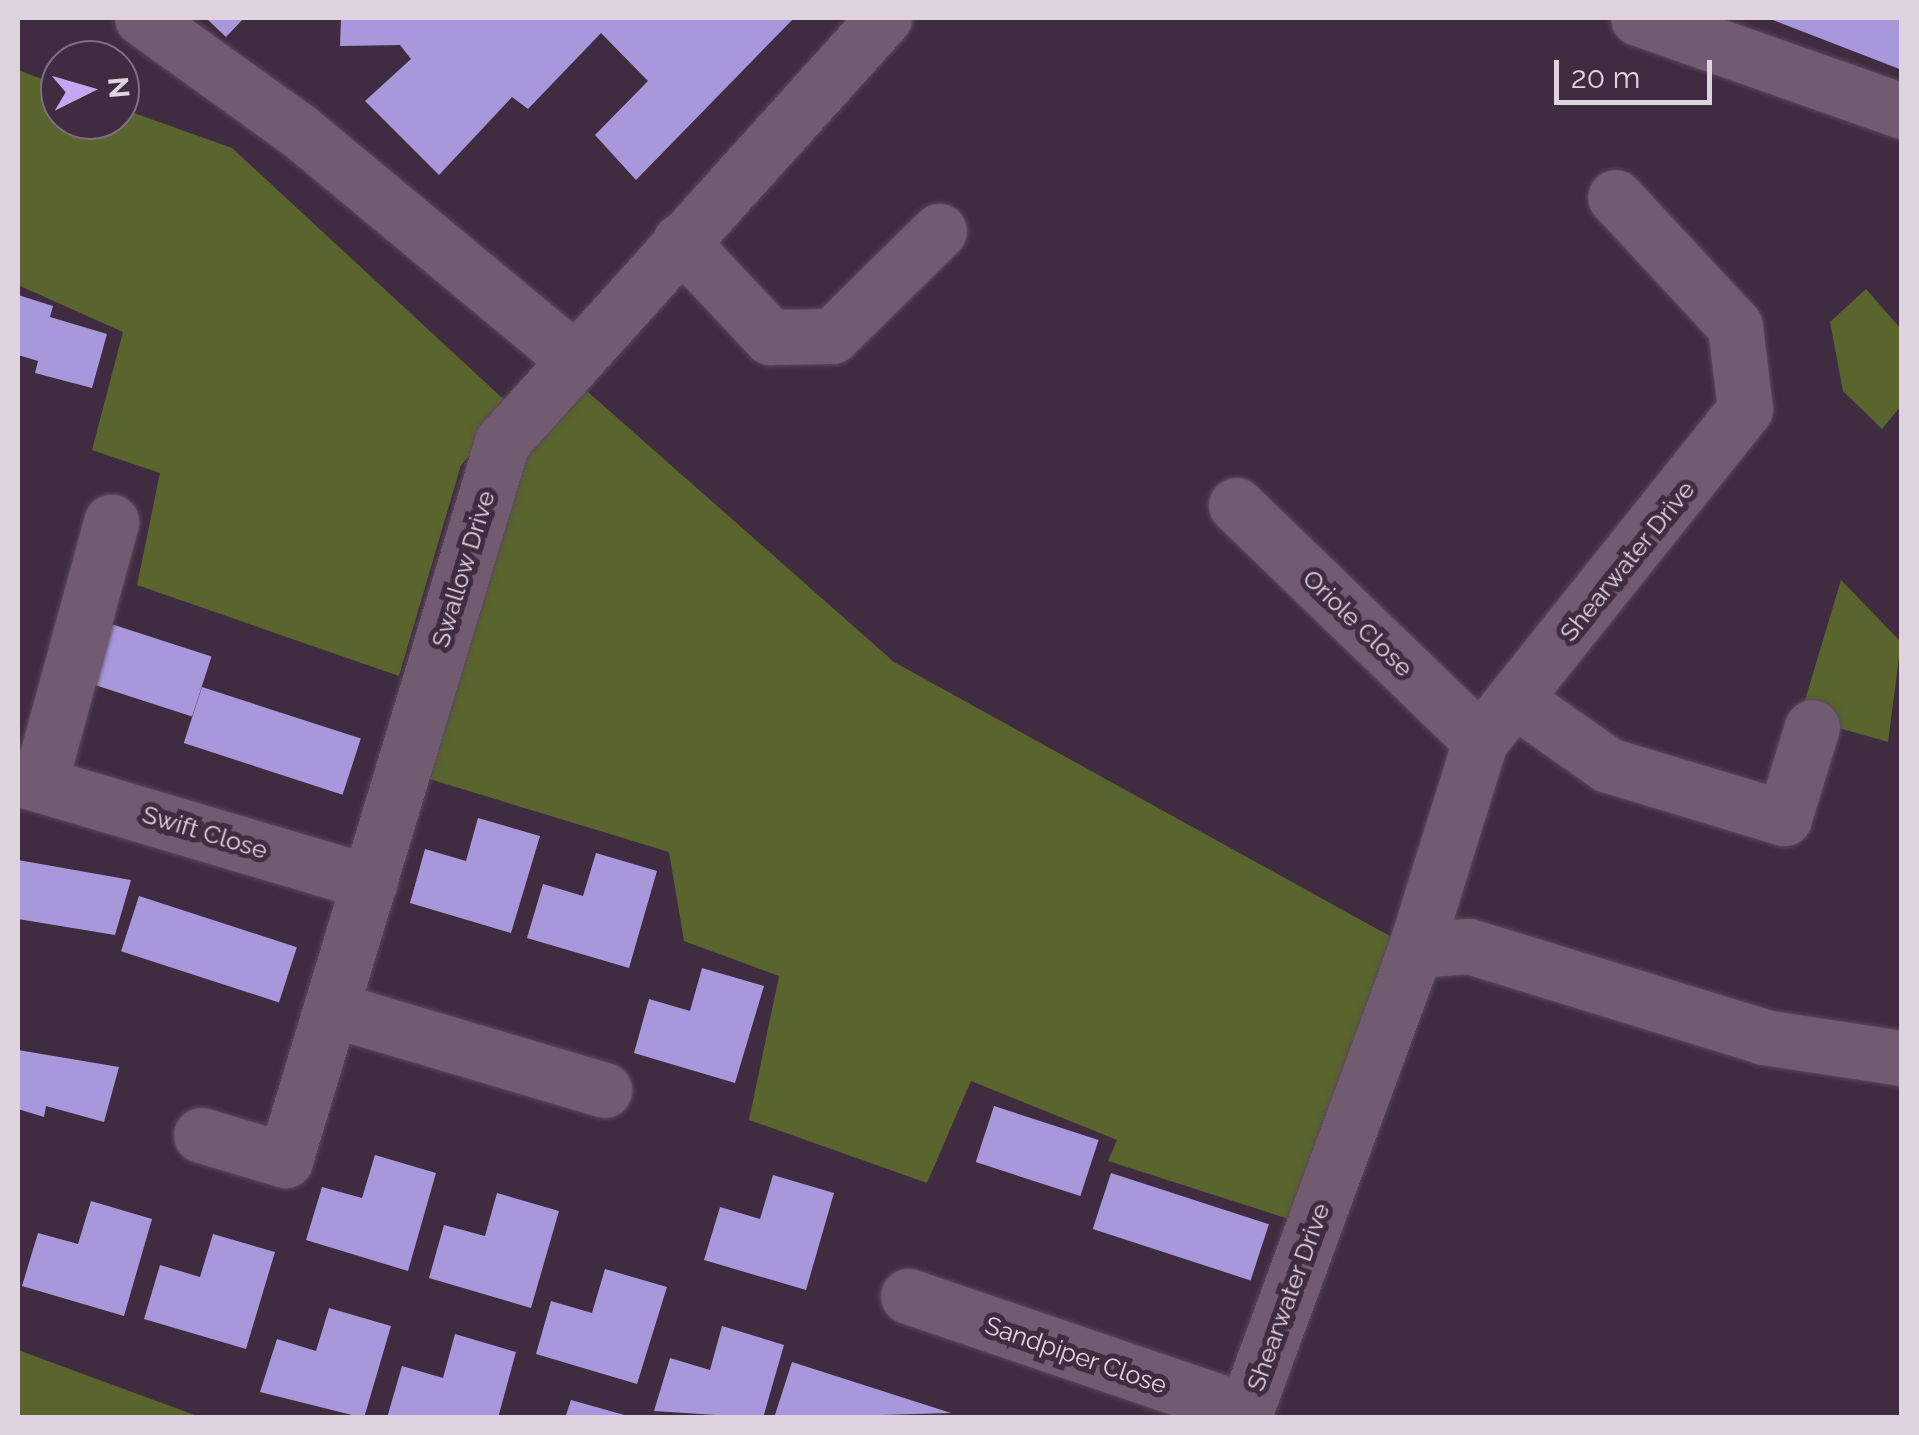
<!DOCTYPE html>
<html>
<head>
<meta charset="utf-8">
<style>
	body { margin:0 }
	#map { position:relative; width:1919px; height:1435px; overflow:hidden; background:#402c40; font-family:Raleway,sans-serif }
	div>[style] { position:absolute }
	.green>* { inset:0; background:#5a642d }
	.building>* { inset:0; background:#a898db; transform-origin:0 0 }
	.roads { filter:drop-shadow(0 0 2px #5a495b) drop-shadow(0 0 2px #5a495b) }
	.minor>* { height:55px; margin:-27.5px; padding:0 27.5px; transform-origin:27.5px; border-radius:27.5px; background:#715b71 }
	span { translate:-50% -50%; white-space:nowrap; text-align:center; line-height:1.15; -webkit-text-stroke:10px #402c40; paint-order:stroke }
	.street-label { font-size:25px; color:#e0d3e0 }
	.frame { position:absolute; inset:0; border:20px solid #e0d3e0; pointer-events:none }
	.north { position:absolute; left:40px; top:40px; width:100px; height:100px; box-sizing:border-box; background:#402c40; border:2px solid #806f80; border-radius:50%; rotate:85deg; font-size:28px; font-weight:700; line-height:40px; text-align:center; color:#e0d3e0 }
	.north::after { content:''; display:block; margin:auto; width:35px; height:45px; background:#c2a8f3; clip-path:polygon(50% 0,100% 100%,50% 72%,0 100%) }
	.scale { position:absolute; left:1554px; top:60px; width:158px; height:45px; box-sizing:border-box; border:5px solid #e0d3e0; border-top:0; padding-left:12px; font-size:30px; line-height:35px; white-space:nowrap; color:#e0d3e0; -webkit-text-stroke:8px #402c40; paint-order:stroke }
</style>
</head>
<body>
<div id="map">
	<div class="green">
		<div style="clip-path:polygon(18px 70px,60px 86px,60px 120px,120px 120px,120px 108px,232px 148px,513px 408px,461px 465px,399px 676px,137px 585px,160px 473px,92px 450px,123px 332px,18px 285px)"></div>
		<div style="clip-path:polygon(1866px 289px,1901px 329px,1901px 406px,1882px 429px,1843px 391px,1830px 322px)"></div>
		<div style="clip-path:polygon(563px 370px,894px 662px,1415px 950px,1314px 1227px,1108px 1161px,1117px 1140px,971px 1081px,927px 1183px,749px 1120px,779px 976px,684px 941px,669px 852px,403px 771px,502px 442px)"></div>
		<div style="clip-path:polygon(1841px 580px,1901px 642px,1888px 742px,1800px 717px)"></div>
		<div style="clip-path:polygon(18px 1350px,200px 1417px,18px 1417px)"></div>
	</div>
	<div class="building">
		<div style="clip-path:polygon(206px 18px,244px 18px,226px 37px)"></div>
		<div style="clip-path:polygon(341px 18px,794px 18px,636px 180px,595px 135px,648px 81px,601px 33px,528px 109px,512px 97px,439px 175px,365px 101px,411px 59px,400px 45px,340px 46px)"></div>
		<div style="clip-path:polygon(1768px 18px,1902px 18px,1902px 70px)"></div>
		<div style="clip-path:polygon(18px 295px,53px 306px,50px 317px,107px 334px,92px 388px,35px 373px,38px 361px,18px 355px)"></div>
		<div style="left:105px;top:622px;width:112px;height:63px;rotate:18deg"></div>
		<div style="left:202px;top:687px;width:167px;height:59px;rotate:18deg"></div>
		<div style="clip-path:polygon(478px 818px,540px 836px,511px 933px,410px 903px,425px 849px,466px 861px)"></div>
		<div style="clip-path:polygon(596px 853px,657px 871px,629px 968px,527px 938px,543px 884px,583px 896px)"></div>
		<div style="clip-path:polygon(18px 860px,131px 880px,115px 935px,18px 919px)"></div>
		<div style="left:139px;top:896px;width:166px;height:58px;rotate:18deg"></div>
		<div style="clip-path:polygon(702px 968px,764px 986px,735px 1083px,634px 1053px,649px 999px,690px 1011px)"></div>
		<div style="clip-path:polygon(18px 1050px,119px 1067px,104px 1122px,46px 1106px,44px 1117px,18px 1109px)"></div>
		<div style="left:994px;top:1106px;width:110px;height:59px;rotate:18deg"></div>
		<div style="clip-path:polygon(375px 1155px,436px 1173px,408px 1271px,306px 1240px,322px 1187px,362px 1198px)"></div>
		<div style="left:1111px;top:1173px;width:166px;height:59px;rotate:18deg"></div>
		<div style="clip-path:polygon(773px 1175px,834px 1193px,806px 1290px,704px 1260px,720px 1207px,760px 1219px)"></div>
		<div style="clip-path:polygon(497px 1193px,559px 1211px,531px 1308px,429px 1278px,444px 1225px,485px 1236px)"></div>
		<div style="clip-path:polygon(91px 1201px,152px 1219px,124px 1316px,22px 1286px,38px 1233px,78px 1244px)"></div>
		<div style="clip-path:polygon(213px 1234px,275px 1252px,246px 1349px,144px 1319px,160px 1265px,200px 1277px)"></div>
		<div style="clip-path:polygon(605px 1269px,667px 1287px,637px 1384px,536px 1354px,551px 1301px,592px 1313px)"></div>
		<div style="clip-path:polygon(329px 1308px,391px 1326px,364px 1418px,260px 1392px,277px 1339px,316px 1351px)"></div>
		<div style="clip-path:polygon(722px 1326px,784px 1345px,763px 1418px,654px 1411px,670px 1358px,710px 1370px)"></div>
		<div style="clip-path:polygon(455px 1334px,516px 1352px,498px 1418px,387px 1418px,402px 1366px,443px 1378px)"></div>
		<div style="clip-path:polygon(792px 1362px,951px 1413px,774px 1418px)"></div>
		<div style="clip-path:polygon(571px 1400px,628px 1416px,628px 1418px,565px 1418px)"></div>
	</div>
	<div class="roads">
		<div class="minor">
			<div style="left:142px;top:18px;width:192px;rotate:35.7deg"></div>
			<div style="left:298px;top:130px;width:357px;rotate:39.7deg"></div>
			<div style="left:1638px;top:18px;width:280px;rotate:19.4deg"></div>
			<div style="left:680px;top:241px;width:132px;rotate:46.8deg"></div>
			<div style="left:770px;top:337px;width:62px;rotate:-0.9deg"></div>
			<div style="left:832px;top:336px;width:150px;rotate:-44.5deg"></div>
			<div style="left:1236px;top:505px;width:339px;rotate:44deg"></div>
			<div style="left:1514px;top:699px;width:115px;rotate:35.1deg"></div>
			<div style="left:1608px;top:765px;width:184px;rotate:16.8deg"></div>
			<div style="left:1784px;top:818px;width:95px;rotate:-72.9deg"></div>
			<div style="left:18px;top:778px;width:367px;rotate:16.5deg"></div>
			<div style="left:40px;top:782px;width:270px;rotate:-74.7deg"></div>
			<div style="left:1415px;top:950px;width:54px;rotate:-4.2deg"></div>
			<div style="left:1469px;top:946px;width:309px;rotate:17.1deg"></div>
			<div style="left:1764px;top:1037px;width:140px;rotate:8.7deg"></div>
			<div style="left:331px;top:1009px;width:285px;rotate:16.5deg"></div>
			<div style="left:201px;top:1135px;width:88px;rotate:16.6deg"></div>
			<div style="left:285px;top:1160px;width:750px;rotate:-73.18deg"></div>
			<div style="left:502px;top:442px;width:571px;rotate:-47.98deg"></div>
			<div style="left:908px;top:1296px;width:356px;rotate:18.8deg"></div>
			<div style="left:1243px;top:1418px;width:499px;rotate:-69.8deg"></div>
			<div style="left:1415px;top:950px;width:219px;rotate:-72.7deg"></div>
			<div style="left:1480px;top:741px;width:425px;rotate:-51.4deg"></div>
			<div style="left:1745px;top:409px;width:84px;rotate:-96.9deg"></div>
			<div style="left:1735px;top:326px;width:176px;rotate:-132.9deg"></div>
		</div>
	</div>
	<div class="street-label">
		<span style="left:1627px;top:561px;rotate:-51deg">Shearwater Drive</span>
		<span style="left:463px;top:569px;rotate:-73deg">Swallow Drive</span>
		<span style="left:1358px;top:623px;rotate:44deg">Oriole Close</span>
		<span style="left:205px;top:832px;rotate:17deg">Swift Close</span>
		<span style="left:1288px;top:1297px;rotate:-70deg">Shearwater Drive</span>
		<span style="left:1076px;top:1355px;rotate:19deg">Sandpiper Close</span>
	</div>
	<div class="frame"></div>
	<div class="north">N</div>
	<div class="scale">20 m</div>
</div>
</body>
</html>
